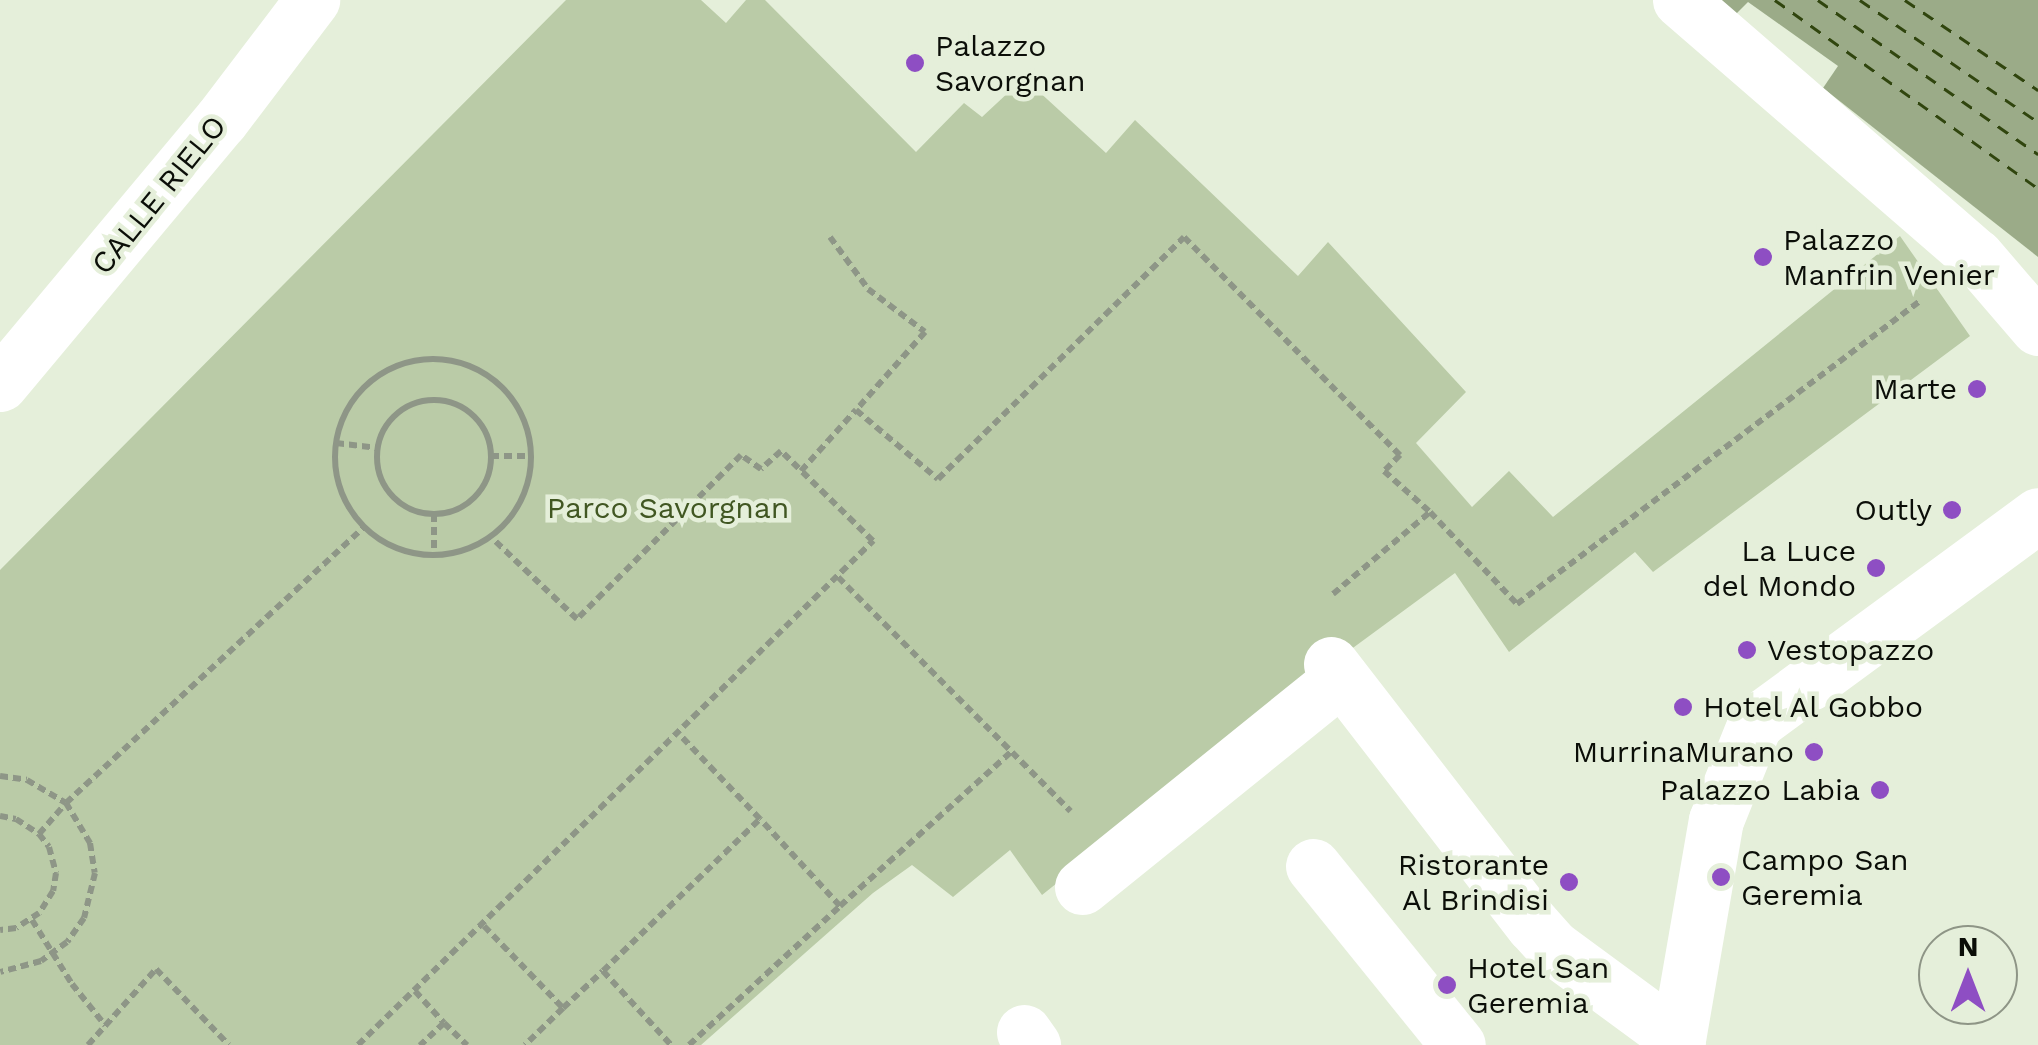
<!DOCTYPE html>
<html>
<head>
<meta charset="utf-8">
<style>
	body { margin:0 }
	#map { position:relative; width:2038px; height:1045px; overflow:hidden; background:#e5efda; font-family:"Work Sans",sans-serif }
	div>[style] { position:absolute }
	.green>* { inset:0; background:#bacba7 }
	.water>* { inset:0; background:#9bab88 }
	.pier>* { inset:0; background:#e5efda }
	.ferry>* { height:2.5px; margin-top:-1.25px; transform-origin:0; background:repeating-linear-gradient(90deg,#30450e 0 12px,transparent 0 22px) }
	.path>* { height:6px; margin-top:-3px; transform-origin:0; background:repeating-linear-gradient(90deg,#8e9687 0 8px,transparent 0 13px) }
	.path>.ring { margin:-3px; padding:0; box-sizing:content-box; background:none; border:6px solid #8e9687; border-radius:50% }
	.minor>* { height:55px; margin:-27.5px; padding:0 27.5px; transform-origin:27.5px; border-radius:27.5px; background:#fff }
	.dots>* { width:28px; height:28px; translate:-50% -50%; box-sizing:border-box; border:5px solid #e5efda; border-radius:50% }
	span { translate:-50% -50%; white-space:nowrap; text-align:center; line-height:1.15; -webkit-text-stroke:9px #e5efda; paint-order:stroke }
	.poi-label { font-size:30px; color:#0b0e08 }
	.left { translate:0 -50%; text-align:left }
	.right { translate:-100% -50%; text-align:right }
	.street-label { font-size:30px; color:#0b0e08 }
	.park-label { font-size:30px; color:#415722 }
	.north { position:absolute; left:1918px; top:925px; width:100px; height:100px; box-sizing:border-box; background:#e5efda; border:2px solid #8e9586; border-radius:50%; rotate:0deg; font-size:28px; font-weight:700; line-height:40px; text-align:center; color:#0b0e08 }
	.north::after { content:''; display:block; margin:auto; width:35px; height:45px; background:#8e4ec3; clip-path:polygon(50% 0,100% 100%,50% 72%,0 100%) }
</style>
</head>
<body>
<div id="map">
	<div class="green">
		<div style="clip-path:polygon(566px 0,701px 0,726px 23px,746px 0,765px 0,916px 152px,964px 103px,982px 117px,1024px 78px,1106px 153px,1135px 120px,1298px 276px,1328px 242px,1466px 392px,1416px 443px,1472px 507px,1509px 471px,1553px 517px,1900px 236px,1970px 336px,1653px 572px,1635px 552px,1509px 652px,1455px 573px,1331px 664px,1042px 895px,1010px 850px,953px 897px,912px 865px,873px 893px,701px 1045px,0 1045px,0 570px)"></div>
	</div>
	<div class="water">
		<div style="clip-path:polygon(1712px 0,2038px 0,2038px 257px,1823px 88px)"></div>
	</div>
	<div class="pier">
		<div style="clip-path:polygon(1748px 2px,1838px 66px,1823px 88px,1733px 17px)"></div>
	</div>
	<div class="ferry">
		<div style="left:1775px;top:0;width:323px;rotate:35.6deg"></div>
		<div style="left:1818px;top:0;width:269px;rotate:35deg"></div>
		<div style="left:1860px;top:0;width:216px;rotate:34.4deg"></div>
		<div style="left:1905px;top:0;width:161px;rotate:34.1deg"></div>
	</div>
	<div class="path">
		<div style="left:830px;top:237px;width:64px;rotate:53.8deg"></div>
		<div style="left:868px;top:289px;width:71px;rotate:37deg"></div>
		<div style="left:925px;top:332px;width:104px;rotate:131.5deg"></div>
		<div class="ring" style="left:335px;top:359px;width:190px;height:190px"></div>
		<div class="ring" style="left:377px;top:400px;width:108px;height:108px"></div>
		<div style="left:336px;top:443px;width:42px;rotate:6.8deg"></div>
		<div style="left:491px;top:456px;width:40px"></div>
		<div style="left:801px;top:471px;width:82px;rotate:-48deg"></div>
		<div style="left:856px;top:410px;width:107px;rotate:40.1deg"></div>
		<div style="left:938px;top:479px;width:345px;rotate:-44.5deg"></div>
		<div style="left:1184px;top:237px;width:307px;rotate:45.3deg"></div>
		<div style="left:1400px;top:455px;width:23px;rotate:135deg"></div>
		<div style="left:1384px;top:471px;width:62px;rotate:41.7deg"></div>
		<div style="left:434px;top:514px;width:41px;rotate:90deg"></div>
		<div style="left:838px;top:577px;width:330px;rotate:45.2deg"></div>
		<div style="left:1333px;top:594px;width:127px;rotate:-40.2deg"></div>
		<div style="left:1430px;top:512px;width:127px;rotate:46.6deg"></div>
		<div style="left:1517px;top:604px;width:504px;rotate:-36.94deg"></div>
		<div style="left:0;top:776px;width:27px;rotate:8deg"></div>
		<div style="left:27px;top:780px;width:45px;rotate:30.5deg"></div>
		<div style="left:66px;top:803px;width:47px;rotate:59deg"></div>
		<div style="left:90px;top:843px;width:30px;rotate:81deg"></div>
		<div style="left:95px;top:873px;width:46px;rotate:103.7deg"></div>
		<div style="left:84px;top:918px;width:29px;rotate:125deg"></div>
		<div style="left:67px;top:942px;width:32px;rotate:144deg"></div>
		<div style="left:41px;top:961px;width:42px;rotate:165deg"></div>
		<div style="left:0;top:816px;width:16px;rotate:11deg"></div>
		<div style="left:16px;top:819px;width:27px;rotate:33deg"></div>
		<div style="left:39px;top:834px;width:16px;rotate:52deg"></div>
		<div style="left:49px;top:847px;width:27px;rotate:75deg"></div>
		<div style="left:56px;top:873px;width:18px;rotate:99deg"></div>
		<div style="left:53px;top:891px;width:26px;rotate:122deg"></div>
		<div style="left:39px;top:913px;width:27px;rotate:147deg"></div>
		<div style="left:16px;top:928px;width:16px;rotate:173deg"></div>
		<div style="left:39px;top:834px;width:41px;rotate:-48.9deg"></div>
		<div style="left:66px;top:803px;width:406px;rotate:-42.8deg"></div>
		<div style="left:840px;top:906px;width:230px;rotate:-42deg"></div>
		<div style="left:32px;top:920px;width:75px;rotate:58deg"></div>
		<div style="left:72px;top:984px;width:53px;rotate:51.2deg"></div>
		<div style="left:484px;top:926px;width:114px;rotate:46.1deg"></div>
		<div style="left:563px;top:1008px;width:53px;rotate:135.8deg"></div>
		<div style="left:603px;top:971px;width:219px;rotate:-44.1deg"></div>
		<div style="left:760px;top:819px;width:119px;rotate:-133.6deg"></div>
		<div style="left:415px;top:991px;width:43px;rotate:47.8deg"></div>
		<div style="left:444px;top:1023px;width:33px;rotate:137deg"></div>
		<div style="left:563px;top:1008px;width:54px;rotate:-42.8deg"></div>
		<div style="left:603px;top:971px;width:100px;rotate:47.4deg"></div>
		<div style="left:444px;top:1023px;width:32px;rotate:44deg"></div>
		<div style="left:88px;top:1045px;width:102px;rotate:-48.2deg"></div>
		<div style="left:156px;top:969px;width:105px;rotate:46.2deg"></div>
		<div style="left:358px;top:1045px;width:721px;rotate:-44.38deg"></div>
		<div style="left:873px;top:541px;width:129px;rotate:-135.6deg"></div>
		<div style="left:781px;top:451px;width:27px;rotate:138deg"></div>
		<div style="left:761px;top:469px;width:24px;rotate:-145deg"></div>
		<div style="left:741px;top:455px;width:232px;rotate:135deg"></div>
		<div style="left:577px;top:619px;width:119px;rotate:-136.4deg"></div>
		<div style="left:689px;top:1045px;width:205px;rotate:-42.6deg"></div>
		<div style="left:840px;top:906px;width:118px;rotate:-132.6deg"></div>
	</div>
	<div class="minor">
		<div style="left:1680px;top:0;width:391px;rotate:40.9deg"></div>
		<div style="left:1976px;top:256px;width:95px;rotate:49.3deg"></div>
		<div style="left:0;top:384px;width:344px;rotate:-50.1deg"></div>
		<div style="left:221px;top:120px;width:151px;rotate:-52.8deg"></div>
		<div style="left:1331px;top:664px;width:330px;rotate:52.3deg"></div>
		<div style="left:1533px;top:925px;width:31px;rotate:48deg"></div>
		<div style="left:1554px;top:948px;width:154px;rotate:36.3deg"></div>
		<div style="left:1313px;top:866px;width:230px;rotate:51deg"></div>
		<div style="left:1082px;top:887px;width:333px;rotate:-38.9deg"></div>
		<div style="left:1024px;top:1032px;width:16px;rotate:55deg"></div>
		<div style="left:1677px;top:1045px;width:228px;rotate:-80.2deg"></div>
		<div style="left:1716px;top:820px;width:105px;rotate:-68.1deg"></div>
		<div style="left:1755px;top:723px;width:351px;rotate:-36.3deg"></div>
	</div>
	<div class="dots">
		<div style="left:915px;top:63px;background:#8e4ec3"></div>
		<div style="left:1763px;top:257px;background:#8e4ec3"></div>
		<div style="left:1977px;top:389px;background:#8e4ec3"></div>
		<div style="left:1952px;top:510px;background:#8e4ec3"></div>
		<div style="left:1876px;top:568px;background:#8e4ec3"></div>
		<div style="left:1747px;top:650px;background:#8e4ec3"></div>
		<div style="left:1683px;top:707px;background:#8e4ec3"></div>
		<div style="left:1814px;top:752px;background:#8e4ec3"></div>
		<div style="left:1880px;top:790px;background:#8e4ec3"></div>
		<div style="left:1721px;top:877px;background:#8e4ec3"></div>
		<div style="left:1569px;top:882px;background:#8e4ec3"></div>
		<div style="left:1447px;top:985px;background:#8e4ec3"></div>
	</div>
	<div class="poi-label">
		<span class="left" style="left:935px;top:63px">Palazzo<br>Savorgnan</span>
		<span class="left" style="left:1783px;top:257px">Palazzo<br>Manfrin Venier</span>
		<span class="right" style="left:1957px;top:389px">Marte</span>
		<span class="right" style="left:1932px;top:510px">Outly</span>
		<span class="right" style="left:1856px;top:568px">La Luce<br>del Mondo</span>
		<span class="left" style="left:1767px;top:650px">Vestopazzo</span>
		<span class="left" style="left:1703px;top:707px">Hotel Al Gobbo</span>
		<span class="right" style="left:1794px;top:752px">MurrinaMurano</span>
		<span class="right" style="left:1860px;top:790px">Palazzo Labia</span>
		<span class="left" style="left:1741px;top:877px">Campo San<br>Geremia</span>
		<span class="right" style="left:1549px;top:882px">Ristorante<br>Al Brindisi</span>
		<span class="left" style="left:1467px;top:985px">Hotel San<br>Geremia</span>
	</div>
	<div class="street-label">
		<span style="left:159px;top:195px;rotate:-51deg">CALLE RIELO</span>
	</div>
	<div class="park-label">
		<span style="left:668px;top:508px">Parco Savorgnan</span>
	</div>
	<div class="north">N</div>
</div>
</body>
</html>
